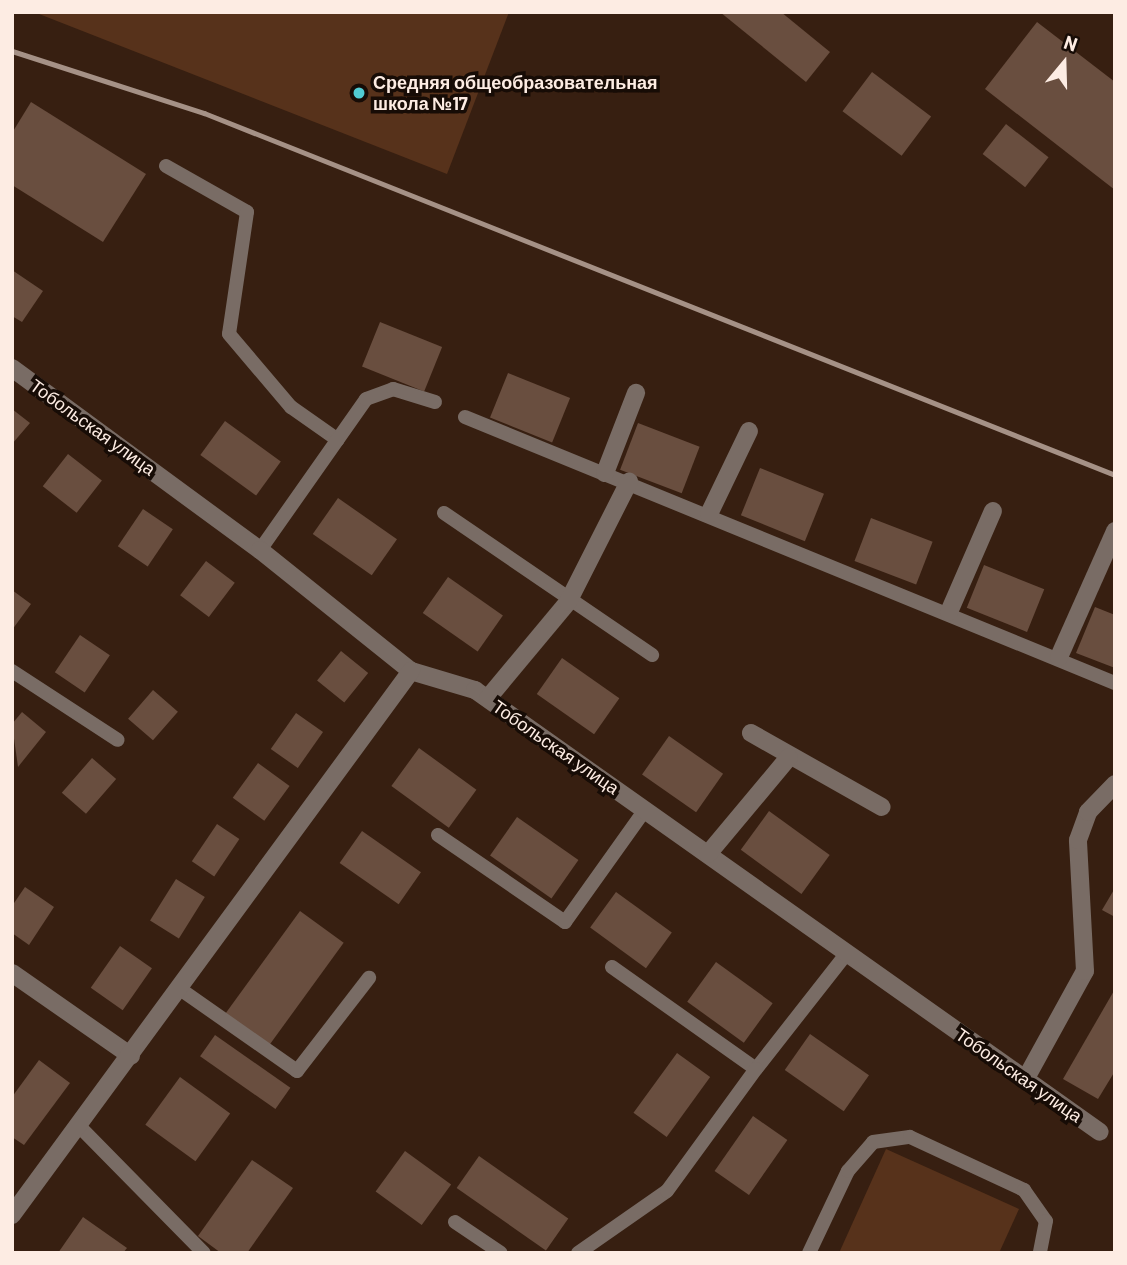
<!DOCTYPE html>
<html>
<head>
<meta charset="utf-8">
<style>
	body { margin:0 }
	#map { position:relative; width:1127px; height:1265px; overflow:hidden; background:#371f11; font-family:Barlow,sans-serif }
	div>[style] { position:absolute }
	.green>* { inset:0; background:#57321b }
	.building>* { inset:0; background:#694e3f; transform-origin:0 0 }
	.lane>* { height:14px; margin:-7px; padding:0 7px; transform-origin:7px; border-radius:7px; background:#796c65 }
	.street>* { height:18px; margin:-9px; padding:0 9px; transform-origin:9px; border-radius:9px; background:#796c65 }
	.rail>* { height:5px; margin:-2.5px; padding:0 2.5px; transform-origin:2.5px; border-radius:2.5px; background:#a59186 }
	.dots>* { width:19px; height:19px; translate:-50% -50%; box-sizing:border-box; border:4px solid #170c06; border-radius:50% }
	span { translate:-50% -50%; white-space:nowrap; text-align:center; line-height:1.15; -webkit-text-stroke:7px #170c06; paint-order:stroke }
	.poi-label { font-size:18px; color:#fdece3; font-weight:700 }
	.left { translate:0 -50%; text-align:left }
	.street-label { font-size:18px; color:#fdece3 }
	.frame { position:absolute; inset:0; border:14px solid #fdece3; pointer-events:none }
	.north { position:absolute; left:1029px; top:28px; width:70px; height:70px; -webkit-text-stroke:5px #170c06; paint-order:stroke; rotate:19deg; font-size:19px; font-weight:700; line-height:28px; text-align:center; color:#fdece3 }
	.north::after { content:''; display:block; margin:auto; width:24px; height:32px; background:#fdece3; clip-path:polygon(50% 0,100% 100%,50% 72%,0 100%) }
</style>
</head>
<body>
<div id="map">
	<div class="green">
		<div style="clip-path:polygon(34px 12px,509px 12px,447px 174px)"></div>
		<div style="clip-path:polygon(886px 1149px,1019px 1209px,999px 1253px,839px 1253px)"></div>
	</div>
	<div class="building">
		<div style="clip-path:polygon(720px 12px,781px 12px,830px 52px,806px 82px)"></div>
		<div style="clip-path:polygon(1037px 22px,1115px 82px,1115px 190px,985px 89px)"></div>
		<div style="left:872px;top:72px;width:74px;height:49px;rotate:37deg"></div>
		<div style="clip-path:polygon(31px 102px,146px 174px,103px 242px,12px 185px,12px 133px)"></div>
		<div style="left:1006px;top:124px;width:54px;height:38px;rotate:38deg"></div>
		<div style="clip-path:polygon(12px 270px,43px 291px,22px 322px,12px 316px)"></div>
		<div style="left:380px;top:322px;width:67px;height:48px;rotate:22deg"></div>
		<div style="left:508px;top:373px;width:67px;height:48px;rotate:22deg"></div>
		<div style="clip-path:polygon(12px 409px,30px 423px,12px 444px)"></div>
		<div style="left:225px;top:421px;width:69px;height:42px;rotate:36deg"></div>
		<div style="left:638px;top:423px;width:66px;height:50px;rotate:21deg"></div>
		<div style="left:68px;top:454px;width:43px;height:41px;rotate:38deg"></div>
		<div style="left:760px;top:468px;width:69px;height:51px;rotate:22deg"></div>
		<div style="left:338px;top:498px;width:72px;height:44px;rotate:35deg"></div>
		<div style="left:143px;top:509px;width:36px;height:45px;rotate:34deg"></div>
		<div style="left:871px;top:518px;width:66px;height:46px;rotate:21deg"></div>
		<div style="left:206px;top:561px;width:36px;height:43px;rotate:37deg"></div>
		<div style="left:984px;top:565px;width:65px;height:46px;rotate:22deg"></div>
		<div style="left:448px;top:577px;width:67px;height:44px;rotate:35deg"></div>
		<div style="clip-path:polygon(12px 590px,31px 604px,12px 630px)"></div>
		<div style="clip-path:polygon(1095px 607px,1115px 615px,1115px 668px,1076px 653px)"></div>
		<div style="left:80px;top:635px;width:36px;height:45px;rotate:34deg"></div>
		<div style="left:341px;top:651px;width:35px;height:38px;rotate:39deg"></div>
		<div style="left:562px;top:658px;width:70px;height:44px;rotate:35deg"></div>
		<div style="left:153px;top:690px;width:33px;height:38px;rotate:41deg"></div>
		<div style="clip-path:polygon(22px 712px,46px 732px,18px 767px,12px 724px)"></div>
		<div style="left:296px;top:713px;width:33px;height:44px;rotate:35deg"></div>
		<div style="left:669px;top:736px;width:66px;height:47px;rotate:35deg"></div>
		<div style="left:419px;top:748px;width:71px;height:47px;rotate:36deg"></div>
		<div style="left:92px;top:758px;width:32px;height:46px;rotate:41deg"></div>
		<div style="left:258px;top:763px;width:39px;height:43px;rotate:36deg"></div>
		<div style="left:769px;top:811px;width:75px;height:48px;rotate:36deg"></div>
		<div style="left:517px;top:817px;width:75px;height:47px;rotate:35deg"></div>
		<div style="left:217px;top:824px;width:27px;height:45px;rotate:34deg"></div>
		<div style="left:362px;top:831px;width:72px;height:39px;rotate:35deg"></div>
		<div style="left:176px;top:879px;width:34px;height:49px;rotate:32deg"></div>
		<div style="clip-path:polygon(25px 887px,54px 907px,29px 945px,12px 933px,12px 906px)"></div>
		<div style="clip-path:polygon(1115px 888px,1115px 917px,1102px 910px)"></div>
		<div style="left:616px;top:892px;width:69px;height:44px;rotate:36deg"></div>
		<div style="left:300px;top:911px;width:54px;height:128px;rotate:36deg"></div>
		<div style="left:120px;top:946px;width:39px;height:51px;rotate:35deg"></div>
		<div style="left:716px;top:962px;width:70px;height:49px;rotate:36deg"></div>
		<div style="clip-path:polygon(1115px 989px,1115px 1071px,1098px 1099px,1063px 1079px)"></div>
		<div style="left:810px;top:1034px;width:72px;height:44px;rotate:35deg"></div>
		<div style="left:215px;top:1035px;width:92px;height:26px;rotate:35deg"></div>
		<div style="left:677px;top:1053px;width:41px;height:74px;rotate:36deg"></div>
		<div style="clip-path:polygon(39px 1060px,70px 1083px,24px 1145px,12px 1137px,12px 1097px)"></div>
		<div style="left:180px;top:1077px;width:62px;height:59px;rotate:36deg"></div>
		<div style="left:753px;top:1116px;width:42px;height:67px;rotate:35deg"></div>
		<div style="left:405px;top:1151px;width:57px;height:50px;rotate:36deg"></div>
		<div style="left:479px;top:1156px;width:109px;height:39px;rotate:35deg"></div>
		<div style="clip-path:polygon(252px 1160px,293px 1188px,247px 1253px,221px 1253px,198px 1236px)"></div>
		<div style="clip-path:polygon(83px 1217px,127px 1248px,123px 1253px,58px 1253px)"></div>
	</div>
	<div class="lane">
		<div style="left:166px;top:166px;width:93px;rotate:29.6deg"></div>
		<div style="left:247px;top:212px;width:123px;rotate:98.4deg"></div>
		<div style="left:229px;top:334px;width:96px;rotate:49.7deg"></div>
		<div style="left:291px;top:407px;width:57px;rotate:35.1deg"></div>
		<div style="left:465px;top:417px;width:702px;rotate:22.26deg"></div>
		<div style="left:444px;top:513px;width:252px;rotate:34.3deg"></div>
		<div style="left:260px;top:550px;width:184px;rotate:-54.9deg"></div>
		<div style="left:366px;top:399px;width:29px;rotate:-20deg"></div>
		<div style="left:393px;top:389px;width:44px;rotate:17.2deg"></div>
		<div style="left:12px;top:671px;width:126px;rotate:33.1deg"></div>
		<div style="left:438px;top:835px;width:154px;rotate:34.4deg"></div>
		<div style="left:565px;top:922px;width:138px;rotate:-54.5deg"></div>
		<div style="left:612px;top:967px;width:176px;rotate:35.3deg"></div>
		<div style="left:756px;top:1069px;width:147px;rotate:-51.9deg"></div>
		<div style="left:180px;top:989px;width:143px;rotate:35deg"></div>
		<div style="left:297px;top:1071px;width:118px;rotate:-52.3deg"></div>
		<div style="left:79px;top:1126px;width:178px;rotate:45.5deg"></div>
		<div style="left:455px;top:1222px;width:55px;rotate:34deg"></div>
		<div style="left:578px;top:1253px;width:108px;rotate:-34.9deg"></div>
		<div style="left:667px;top:1191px;width:151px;rotate:-53.9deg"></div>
		<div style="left:809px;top:1253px;width:91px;rotate:-64.6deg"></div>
		<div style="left:848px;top:1171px;width:38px;rotate:-49deg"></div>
		<div style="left:873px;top:1142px;width:37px;rotate:-8deg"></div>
		<div style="left:910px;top:1137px;width:126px;rotate:24.9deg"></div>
		<div style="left:1024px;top:1190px;width:38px;rotate:55deg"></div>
		<div style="left:1046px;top:1221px;width:33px;rotate:101deg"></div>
	</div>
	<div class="street">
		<div style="left:12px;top:368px;width:308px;rotate:36.3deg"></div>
		<div style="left:260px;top:550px;width:193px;rotate:38.7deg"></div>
		<div style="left:411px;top:671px;width:67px;rotate:16.5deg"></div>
		<div style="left:475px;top:690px;width:765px;rotate:35.27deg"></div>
		<div style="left:605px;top:473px;width:86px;rotate:-68.8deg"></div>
		<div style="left:709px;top:514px;width:92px;rotate:-64.3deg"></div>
		<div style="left:949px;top:612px;width:110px;rotate:-66.5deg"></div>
		<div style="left:1059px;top:657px;width:138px;rotate:-66deg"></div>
		<div style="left:488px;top:698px;width:125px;rotate:-50.2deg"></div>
		<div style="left:568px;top:602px;width:135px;rotate:-63.1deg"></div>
		<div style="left:751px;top:733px;width:150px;rotate:29.5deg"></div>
		<div style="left:708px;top:854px;width:126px;rotate:-50.1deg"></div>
		<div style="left:12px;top:973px;width:145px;rotate:34.9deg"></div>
		<div style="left:1025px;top:1080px;width:124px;rotate:-61.2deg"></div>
		<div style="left:1085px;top:971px;width:131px;rotate:-93.1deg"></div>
		<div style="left:1078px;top:840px;width:30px;rotate:-70deg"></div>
		<div style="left:1088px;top:812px;width:39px;rotate:-46deg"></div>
		<div style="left:12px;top:1215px;width:675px;rotate:-53.74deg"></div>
	</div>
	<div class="rail">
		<div style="left:12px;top:51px;width:202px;rotate:17.9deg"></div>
		<div style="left:204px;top:113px;width:980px;rotate:21.67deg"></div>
	</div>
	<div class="dots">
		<div style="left:359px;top:93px;background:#51ccd3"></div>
	</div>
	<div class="poi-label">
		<span class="left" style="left:373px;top:93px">Средняя общеобразовательная<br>школа №17</span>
	</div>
	<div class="street-label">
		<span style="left:93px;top:427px;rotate:36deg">Тобольская улица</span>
		<span style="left:556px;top:747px;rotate:35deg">Тобольская улица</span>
		<span style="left:1019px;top:1075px;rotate:35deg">Тобольская улица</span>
	</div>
	<div class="frame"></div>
	<div class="north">N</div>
</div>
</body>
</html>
